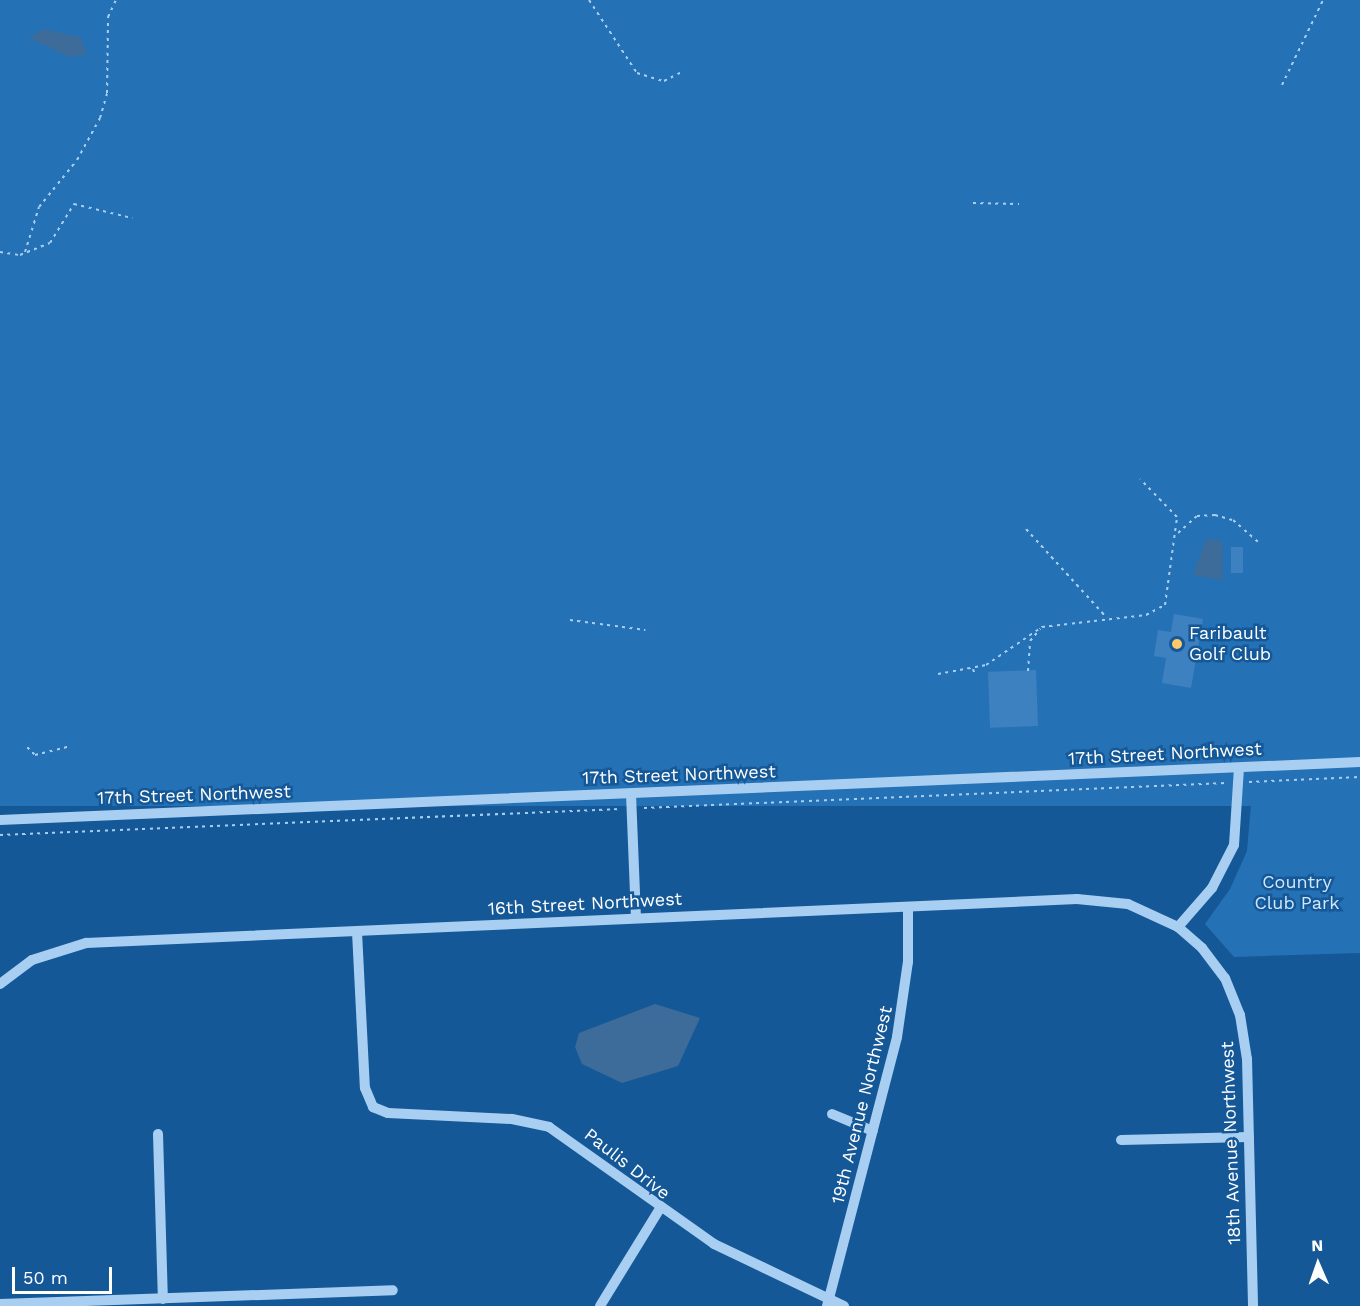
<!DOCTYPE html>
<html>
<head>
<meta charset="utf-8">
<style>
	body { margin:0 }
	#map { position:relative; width:1360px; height:1306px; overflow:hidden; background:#155898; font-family:"Work Sans",sans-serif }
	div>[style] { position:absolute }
	.green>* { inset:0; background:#2571b5; transform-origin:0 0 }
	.water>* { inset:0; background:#3d6c9a }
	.building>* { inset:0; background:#3e81c0; transform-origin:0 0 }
	.path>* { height:2px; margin-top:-1px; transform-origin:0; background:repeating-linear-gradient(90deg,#a8cff2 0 3px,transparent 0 7.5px) }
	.minor>* { height:10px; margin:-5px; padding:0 5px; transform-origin:5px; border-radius:5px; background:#a8cff2 }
	.dots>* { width:16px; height:16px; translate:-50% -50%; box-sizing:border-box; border:3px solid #155898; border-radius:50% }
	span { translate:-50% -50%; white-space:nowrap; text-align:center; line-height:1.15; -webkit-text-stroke:5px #155898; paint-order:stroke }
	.poi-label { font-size:18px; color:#fff }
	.left { translate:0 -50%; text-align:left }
	.street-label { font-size:18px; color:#fff }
	.park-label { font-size:18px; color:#d0e7fc }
	.north { position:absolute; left:1288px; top:1234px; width:60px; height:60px; -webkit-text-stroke:4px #155898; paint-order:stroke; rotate:358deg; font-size:16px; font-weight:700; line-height:24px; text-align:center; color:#fff }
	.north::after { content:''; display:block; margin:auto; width:21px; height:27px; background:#fff; clip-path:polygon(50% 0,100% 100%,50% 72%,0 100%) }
	.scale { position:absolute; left:12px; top:1267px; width:100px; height:27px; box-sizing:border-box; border:3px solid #fff; border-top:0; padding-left:8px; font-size:18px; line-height:21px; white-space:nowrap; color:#fff; -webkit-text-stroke:4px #155898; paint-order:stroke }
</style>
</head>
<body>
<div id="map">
	<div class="green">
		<div style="left:0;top:0;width:1360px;height:806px"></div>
		<div style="clip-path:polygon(1360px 777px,1360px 953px,1234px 957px,1205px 924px,1230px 889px,1247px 851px,1253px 781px)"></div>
	</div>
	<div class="water">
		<div style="clip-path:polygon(43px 29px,80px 37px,87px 54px,69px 57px,29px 38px)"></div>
		<div style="clip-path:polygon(1206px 539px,1222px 541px,1223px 580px,1193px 575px)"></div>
		<div style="clip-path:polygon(655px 1004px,700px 1018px,678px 1066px,622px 1083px,582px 1064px,575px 1047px,579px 1033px)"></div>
	</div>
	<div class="building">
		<div style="left:1231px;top:547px;width:12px;height:26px"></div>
		<div style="clip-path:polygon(1174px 614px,1203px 619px,1191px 688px,1162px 683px,1166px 658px,1154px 656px,1158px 630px,1171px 632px)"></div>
		<div style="left:1036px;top:670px;width:56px;height:48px;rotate:88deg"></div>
	</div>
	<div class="path">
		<div style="left:589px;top:0;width:87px;rotate:56.7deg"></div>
		<div style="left:637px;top:73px;width:28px;rotate:17deg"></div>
		<div style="left:664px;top:81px;width:18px;rotate:-27deg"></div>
		<div style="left:1282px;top:85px;width:94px;rotate:-64.2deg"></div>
		<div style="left:973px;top:203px;width:46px;rotate:1.2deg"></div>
		<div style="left:0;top:252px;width:20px;rotate:9deg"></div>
		<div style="left:20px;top:255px;width:32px;rotate:-22deg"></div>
		<div style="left:50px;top:243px;width:46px;rotate:-58.4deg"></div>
		<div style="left:74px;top:204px;width:60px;rotate:13.6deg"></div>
		<div style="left:25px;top:252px;width:47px;rotate:-72.7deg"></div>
		<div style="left:39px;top:207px;width:60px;rotate:-51deg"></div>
		<div style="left:77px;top:160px;width:48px;rotate:-61.3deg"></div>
		<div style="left:100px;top:118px;width:26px;rotate:-74deg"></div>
		<div style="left:107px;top:93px;width:76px;rotate:-89.2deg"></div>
		<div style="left:108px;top:17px;width:19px;rotate:-65deg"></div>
		<div style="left:1026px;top:529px;width:120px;rotate:47.7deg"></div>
		<div style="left:1178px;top:533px;width:25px;rotate:-42deg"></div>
		<div style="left:1197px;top:516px;width:18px;rotate:-3deg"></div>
		<div style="left:1215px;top:515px;width:19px;rotate:16deg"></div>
		<div style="left:1233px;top:520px;width:33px;rotate:41deg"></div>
		<div style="left:570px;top:620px;width:76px;rotate:7.6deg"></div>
		<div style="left:973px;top:669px;width:6px;rotate:72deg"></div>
		<div style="left:1028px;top:671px;width:30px;rotate:-86deg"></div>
		<div style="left:1030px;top:641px;width:16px;rotate:-50deg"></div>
		<div style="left:938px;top:674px;width:49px;rotate:-10.6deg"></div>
		<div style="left:986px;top:665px;width:68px;rotate:-34.2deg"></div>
		<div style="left:1042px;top:627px;width:105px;rotate:-6.6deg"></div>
		<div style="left:1146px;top:615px;width:21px;rotate:-28deg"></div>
		<div style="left:1165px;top:605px;width:89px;rotate:-82.2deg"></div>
		<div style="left:1177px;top:517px;width:53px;rotate:-134.2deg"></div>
		<div style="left:27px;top:747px;width:11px;rotate:45deg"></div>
		<div style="left:35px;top:755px;width:37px;rotate:-14deg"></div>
		<div style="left:1249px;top:782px;width:111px;rotate:-2.6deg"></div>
		<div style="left:644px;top:808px;width:582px;rotate:-2.46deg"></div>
		<div style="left:0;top:835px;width:621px;rotate:-2.4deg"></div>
	</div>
	<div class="minor">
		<div style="left:631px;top:794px;width:123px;rotate:87.7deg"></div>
		<div style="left:0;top:820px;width:1361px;rotate:-2.44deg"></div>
		<div style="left:1178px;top:927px;width:52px;rotate:-48.9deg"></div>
		<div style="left:1212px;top:888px;width:48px;rotate:-62.9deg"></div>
		<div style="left:1234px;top:845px;width:77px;rotate:-86.3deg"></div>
		<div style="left:357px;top:932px;width:156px;rotate:87.1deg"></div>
		<div style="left:365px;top:1088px;width:21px;rotate:67deg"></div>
		<div style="left:373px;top:1107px;width:16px;rotate:22deg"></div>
		<div style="left:388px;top:1113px;width:124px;rotate:2.8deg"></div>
		<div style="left:512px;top:1119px;width:38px;rotate:12deg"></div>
		<div style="left:549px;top:1127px;width:202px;rotate:35.3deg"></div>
		<div style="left:714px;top:1244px;width:144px;rotate:25.5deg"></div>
		<div style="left:0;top:984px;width:40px;rotate:-37deg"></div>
		<div style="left:32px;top:960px;width:57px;rotate:-17.5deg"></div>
		<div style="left:86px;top:943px;width:992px;rotate:-2.54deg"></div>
		<div style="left:1077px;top:899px;width:51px;rotate:5.6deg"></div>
		<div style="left:1128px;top:904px;width:55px;rotate:24.7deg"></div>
		<div style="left:1178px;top:927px;width:32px;rotate:41deg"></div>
		<div style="left:1202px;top:948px;width:38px;rotate:53deg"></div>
		<div style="left:1225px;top:978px;width:40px;rotate:68deg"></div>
		<div style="left:1240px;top:1015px;width:45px;rotate:81deg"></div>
		<div style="left:1247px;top:1059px;width:247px;rotate:88.6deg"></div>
		<div style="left:832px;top:1114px;width:44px;rotate:22.5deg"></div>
		<div style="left:158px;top:1134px;width:165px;rotate:88.3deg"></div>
		<div style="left:1121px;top:1140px;width:128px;rotate:-1.3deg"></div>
		<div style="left:0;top:1304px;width:393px;rotate:-2deg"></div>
		<div style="left:600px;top:1306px;width:113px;rotate:-58.4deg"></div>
		<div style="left:827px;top:1306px;width:278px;rotate:-75.4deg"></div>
		<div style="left:897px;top:1037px;width:76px;rotate:-81.7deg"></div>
		<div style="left:908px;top:962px;width:54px;rotate:-90deg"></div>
	</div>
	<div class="dots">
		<div style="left:1177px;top:644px;background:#ffc869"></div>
	</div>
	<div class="poi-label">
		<span class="left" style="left:1189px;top:644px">Faribault<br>Golf Club</span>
	</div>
	<div class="street-label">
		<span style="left:1165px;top:754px;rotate:-3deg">17th Street Northwest</span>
		<span style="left:679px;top:775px;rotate:-2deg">17th Street Northwest</span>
		<span style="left:194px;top:795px;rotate:-2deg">17th Street Northwest</span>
		<span style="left:585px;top:904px;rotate:-3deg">16th Street Northwest</span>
		<span style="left:862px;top:1105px;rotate:-76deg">19th Avenue Northwest</span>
		<span style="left:1231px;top:1143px;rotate:-92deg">18th Avenue Northwest</span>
		<span style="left:627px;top:1164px;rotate:38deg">Paulis Drive</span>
	</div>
	<div class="park-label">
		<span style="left:1297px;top:893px">Country<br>Club Park</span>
	</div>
	<div class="north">N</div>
	<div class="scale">50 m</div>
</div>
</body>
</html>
